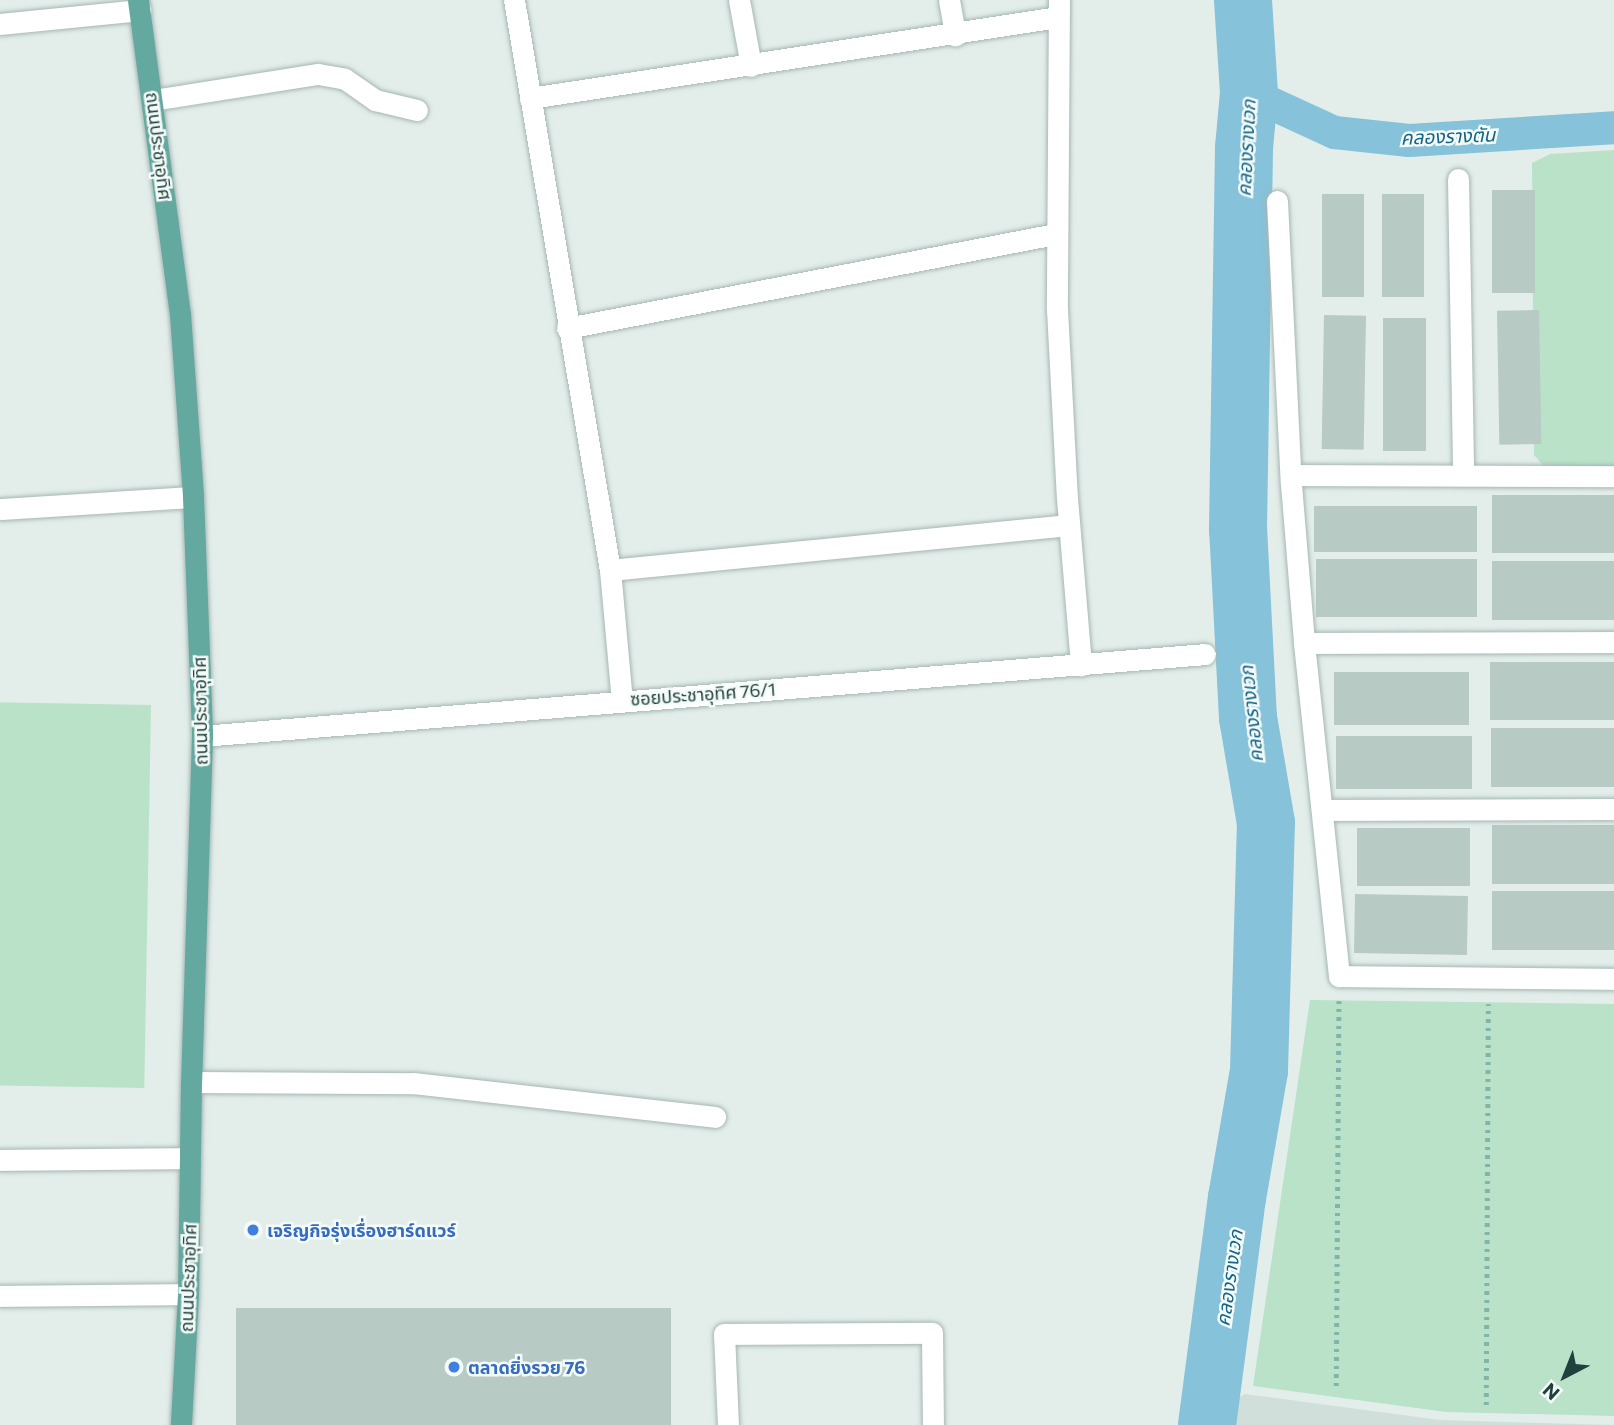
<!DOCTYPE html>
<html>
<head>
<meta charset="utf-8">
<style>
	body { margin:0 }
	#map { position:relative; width:1614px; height:1425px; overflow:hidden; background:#e3eeeb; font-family:Commissioner,"Noto Sans Thai",sans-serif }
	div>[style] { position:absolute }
	.built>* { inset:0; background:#d1dfda }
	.green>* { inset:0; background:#bae2c9; transform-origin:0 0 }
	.canal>* { height:33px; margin:-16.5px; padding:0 16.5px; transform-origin:16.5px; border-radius:16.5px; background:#86c2d9 }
	.river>* { height:58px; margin:-29px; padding:0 29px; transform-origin:29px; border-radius:29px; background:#86c2d9 }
	.building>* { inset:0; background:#b8cac4; transform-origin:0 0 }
	.path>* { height:4.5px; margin-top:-2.25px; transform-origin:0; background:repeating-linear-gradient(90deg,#80b5ab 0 3.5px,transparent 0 8.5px) }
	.roads { filter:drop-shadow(0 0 2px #a5b7b3) drop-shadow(0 0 2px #a5b7b3) }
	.minor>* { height:21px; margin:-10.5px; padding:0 10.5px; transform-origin:10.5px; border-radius:10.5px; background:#fff }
	.major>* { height:21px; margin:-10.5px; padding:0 10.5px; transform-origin:10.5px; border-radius:10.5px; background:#63a99f }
	.dots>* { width:19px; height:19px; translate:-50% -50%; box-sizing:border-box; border:4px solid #f4faf8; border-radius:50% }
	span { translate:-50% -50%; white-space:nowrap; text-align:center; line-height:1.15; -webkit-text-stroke:5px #f4faf8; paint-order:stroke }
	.street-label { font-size:18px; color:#20423d }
	.shop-label { font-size:18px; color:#366cbe; font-weight:700 }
	.left { translate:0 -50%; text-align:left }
	.water-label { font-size:19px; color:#136485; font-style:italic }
	.north { position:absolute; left:1530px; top:1341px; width:70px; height:70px; -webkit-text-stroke:5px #f4faf8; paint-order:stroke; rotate:222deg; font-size:19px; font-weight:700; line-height:28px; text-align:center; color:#20423d }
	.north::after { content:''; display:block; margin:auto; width:24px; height:32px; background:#20423d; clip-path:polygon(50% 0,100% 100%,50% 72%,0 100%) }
</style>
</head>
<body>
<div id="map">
	<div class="built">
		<div style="clip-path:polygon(1245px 1394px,1440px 1420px,1614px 1425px,1222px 1425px,1224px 1405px)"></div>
	</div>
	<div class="green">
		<div style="clip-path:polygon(1614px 150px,1614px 469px,1547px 470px,1534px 455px,1532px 163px,1550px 154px)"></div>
		<div style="left:151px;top:705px;width:383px;height:151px;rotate:91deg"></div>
		<div style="clip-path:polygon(1310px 1000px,1614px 1004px,1614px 1416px,1446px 1412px,1253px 1386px)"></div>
	</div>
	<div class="canal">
		<div style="left:1249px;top:93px;width:94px;rotate:24.6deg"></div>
		<div style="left:1334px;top:132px;width:75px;rotate:6.1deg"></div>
		<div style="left:1409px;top:140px;width:205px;rotate:-3.6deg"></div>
	</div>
	<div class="river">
		<div style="left:1207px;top:1425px;width:229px;rotate:-82.5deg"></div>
		<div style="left:1237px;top:1198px;width:129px;rotate:-80.2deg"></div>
		<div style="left:1259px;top:1071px;width:248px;rotate:-88.4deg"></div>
		<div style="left:1266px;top:823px;width:107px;rotate:-99.7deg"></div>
		<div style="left:1248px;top:718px;width:188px;rotate:-93deg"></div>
		<div style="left:1238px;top:530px;width:382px;rotate:-89.1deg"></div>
		<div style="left:1244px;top:148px;width:55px;rotate:-84.8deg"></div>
		<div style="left:1249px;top:93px;width:93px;rotate:-93.7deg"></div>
	</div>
	<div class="building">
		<div style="left:1535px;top:190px;width:103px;height:43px;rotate:90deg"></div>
		<div style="left:1322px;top:194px;width:42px;height:103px"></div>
		<div style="left:1382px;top:194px;width:42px;height:103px"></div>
		<div style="left:1539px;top:310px;width:134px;height:42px;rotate:89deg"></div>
		<div style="left:1324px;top:315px;width:42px;height:134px;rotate:1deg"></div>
		<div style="left:1383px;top:318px;width:43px;height:133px"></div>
		<div style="left:1492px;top:495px;width:122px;height:58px"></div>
		<div style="left:1314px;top:506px;width:163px;height:46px"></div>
		<div style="left:1316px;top:559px;width:161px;height:58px"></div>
		<div style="left:1492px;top:561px;width:122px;height:59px"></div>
		<div style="left:1490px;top:662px;width:124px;height:58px"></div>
		<div style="left:1334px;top:672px;width:135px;height:53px"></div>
		<div style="left:1491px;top:728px;width:123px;height:59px"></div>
		<div style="left:1336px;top:736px;width:136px;height:53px"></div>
		<div style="left:1492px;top:825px;width:122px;height:59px"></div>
		<div style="left:1357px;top:828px;width:113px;height:58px"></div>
		<div style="left:1492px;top:891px;width:122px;height:59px"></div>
		<div style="left:1355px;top:894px;width:113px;height:59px;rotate:1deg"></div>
		<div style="left:236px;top:1308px;width:435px;height:117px"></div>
	</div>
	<div class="path">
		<div style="left:1336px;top:1386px;width:385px;rotate:-89.6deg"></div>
		<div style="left:1486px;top:1405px;width:401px;rotate:-89.7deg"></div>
	</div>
	<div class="roads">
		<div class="minor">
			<div style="left:514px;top:0;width:578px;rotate:80.44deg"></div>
			<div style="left:610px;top:570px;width:132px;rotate:84.8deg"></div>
			<div style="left:739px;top:0;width:67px;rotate:79.7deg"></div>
			<div style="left:949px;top:0;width:36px;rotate:80deg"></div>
			<div style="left:1059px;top:0;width:309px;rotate:90.4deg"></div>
			<div style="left:1057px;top:309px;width:189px;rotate:87deg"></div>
			<div style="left:1067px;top:498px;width:168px;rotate:85.2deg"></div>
			<div style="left:0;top:24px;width:141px;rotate:-5.7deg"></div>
			<div style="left:530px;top:98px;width:534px;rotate:-8.72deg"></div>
			<div style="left:153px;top:100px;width:167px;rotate:-9deg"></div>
			<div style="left:318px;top:74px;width:27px;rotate:10deg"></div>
			<div style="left:345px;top:79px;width:37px;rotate:35deg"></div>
			<div style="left:375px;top:100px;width:43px;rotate:13.4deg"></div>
			<div style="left:1458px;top:179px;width:296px;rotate:89deg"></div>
			<div style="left:1277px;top:201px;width:283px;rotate:87.2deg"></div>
			<div style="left:1291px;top:484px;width:160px;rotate:85.3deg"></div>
			<div style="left:1304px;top:643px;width:335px;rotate:84deg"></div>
			<div style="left:1339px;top:976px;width:275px;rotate:0.6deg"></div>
			<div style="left:567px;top:328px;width:499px;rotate:-10.9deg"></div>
			<div style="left:1291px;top:475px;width:323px;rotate:0.2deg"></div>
			<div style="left:0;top:509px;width:193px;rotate:-3.6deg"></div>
			<div style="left:610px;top:570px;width:461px;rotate:-5.6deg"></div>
			<div style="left:1304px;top:643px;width:310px;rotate:-0.2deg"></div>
			<div style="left:202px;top:736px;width:1006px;rotate:-4.67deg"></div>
			<div style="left:1322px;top:810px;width:292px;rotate:-0.2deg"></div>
			<div style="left:191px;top:1082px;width:222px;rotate:0.3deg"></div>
			<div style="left:413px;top:1083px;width:304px;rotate:6.4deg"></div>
			<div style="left:0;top:1160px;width:190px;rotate:-0.6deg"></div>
			<div style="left:0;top:1296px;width:188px;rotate:-0.6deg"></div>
			<div style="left:728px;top:1425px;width:91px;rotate:-92.5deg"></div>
			<div style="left:724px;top:1334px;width:208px;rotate:-0.3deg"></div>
			<div style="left:932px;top:1333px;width:92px;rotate:89.4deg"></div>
		</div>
		<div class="major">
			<div style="left:138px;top:0;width:317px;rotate:82.4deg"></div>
			<div style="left:180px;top:314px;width:183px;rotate:85.9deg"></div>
			<div style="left:193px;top:497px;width:239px;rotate:87.8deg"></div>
			<div style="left:202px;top:736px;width:346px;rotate:91.8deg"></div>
			<div style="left:191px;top:1082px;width:212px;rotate:90.8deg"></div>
			<div style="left:188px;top:1294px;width:131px;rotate:93.1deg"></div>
		</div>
	</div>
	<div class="dots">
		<div style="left:253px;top:1230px;background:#3f7fe0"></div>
		<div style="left:454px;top:1367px;background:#3f7fe0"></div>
	</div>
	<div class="street-label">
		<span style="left:159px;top:146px;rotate:83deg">ถนนประชาอุทิศ</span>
		<span style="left:703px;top:694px;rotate:-4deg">ซอยประชาอุทิศ 76/1</span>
		<span style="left:200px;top:711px;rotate:-91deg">ถนนประชาอุทิศ</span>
		<span style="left:188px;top:1278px;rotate:-88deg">ถนนประชาอุทิศ</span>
	</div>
	<div class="shop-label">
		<span class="left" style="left:267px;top:1230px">เจริญกิจรุ่งเรื่องฮาร์ดแวร์</span>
		<span class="left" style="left:468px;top:1367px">ตลาดยิ่งรวย 76</span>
	</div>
	<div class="water-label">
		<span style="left:1448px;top:136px;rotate:-2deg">คลองรางตัน</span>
		<span style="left:1246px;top:148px;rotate:-87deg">คลองรางเวก</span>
		<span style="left:1251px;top:714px;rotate:-96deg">คลองรางเวก</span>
		<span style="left:1229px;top:1278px;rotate:-82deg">คลองรางเวก</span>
	</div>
	<div class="north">N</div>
</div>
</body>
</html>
